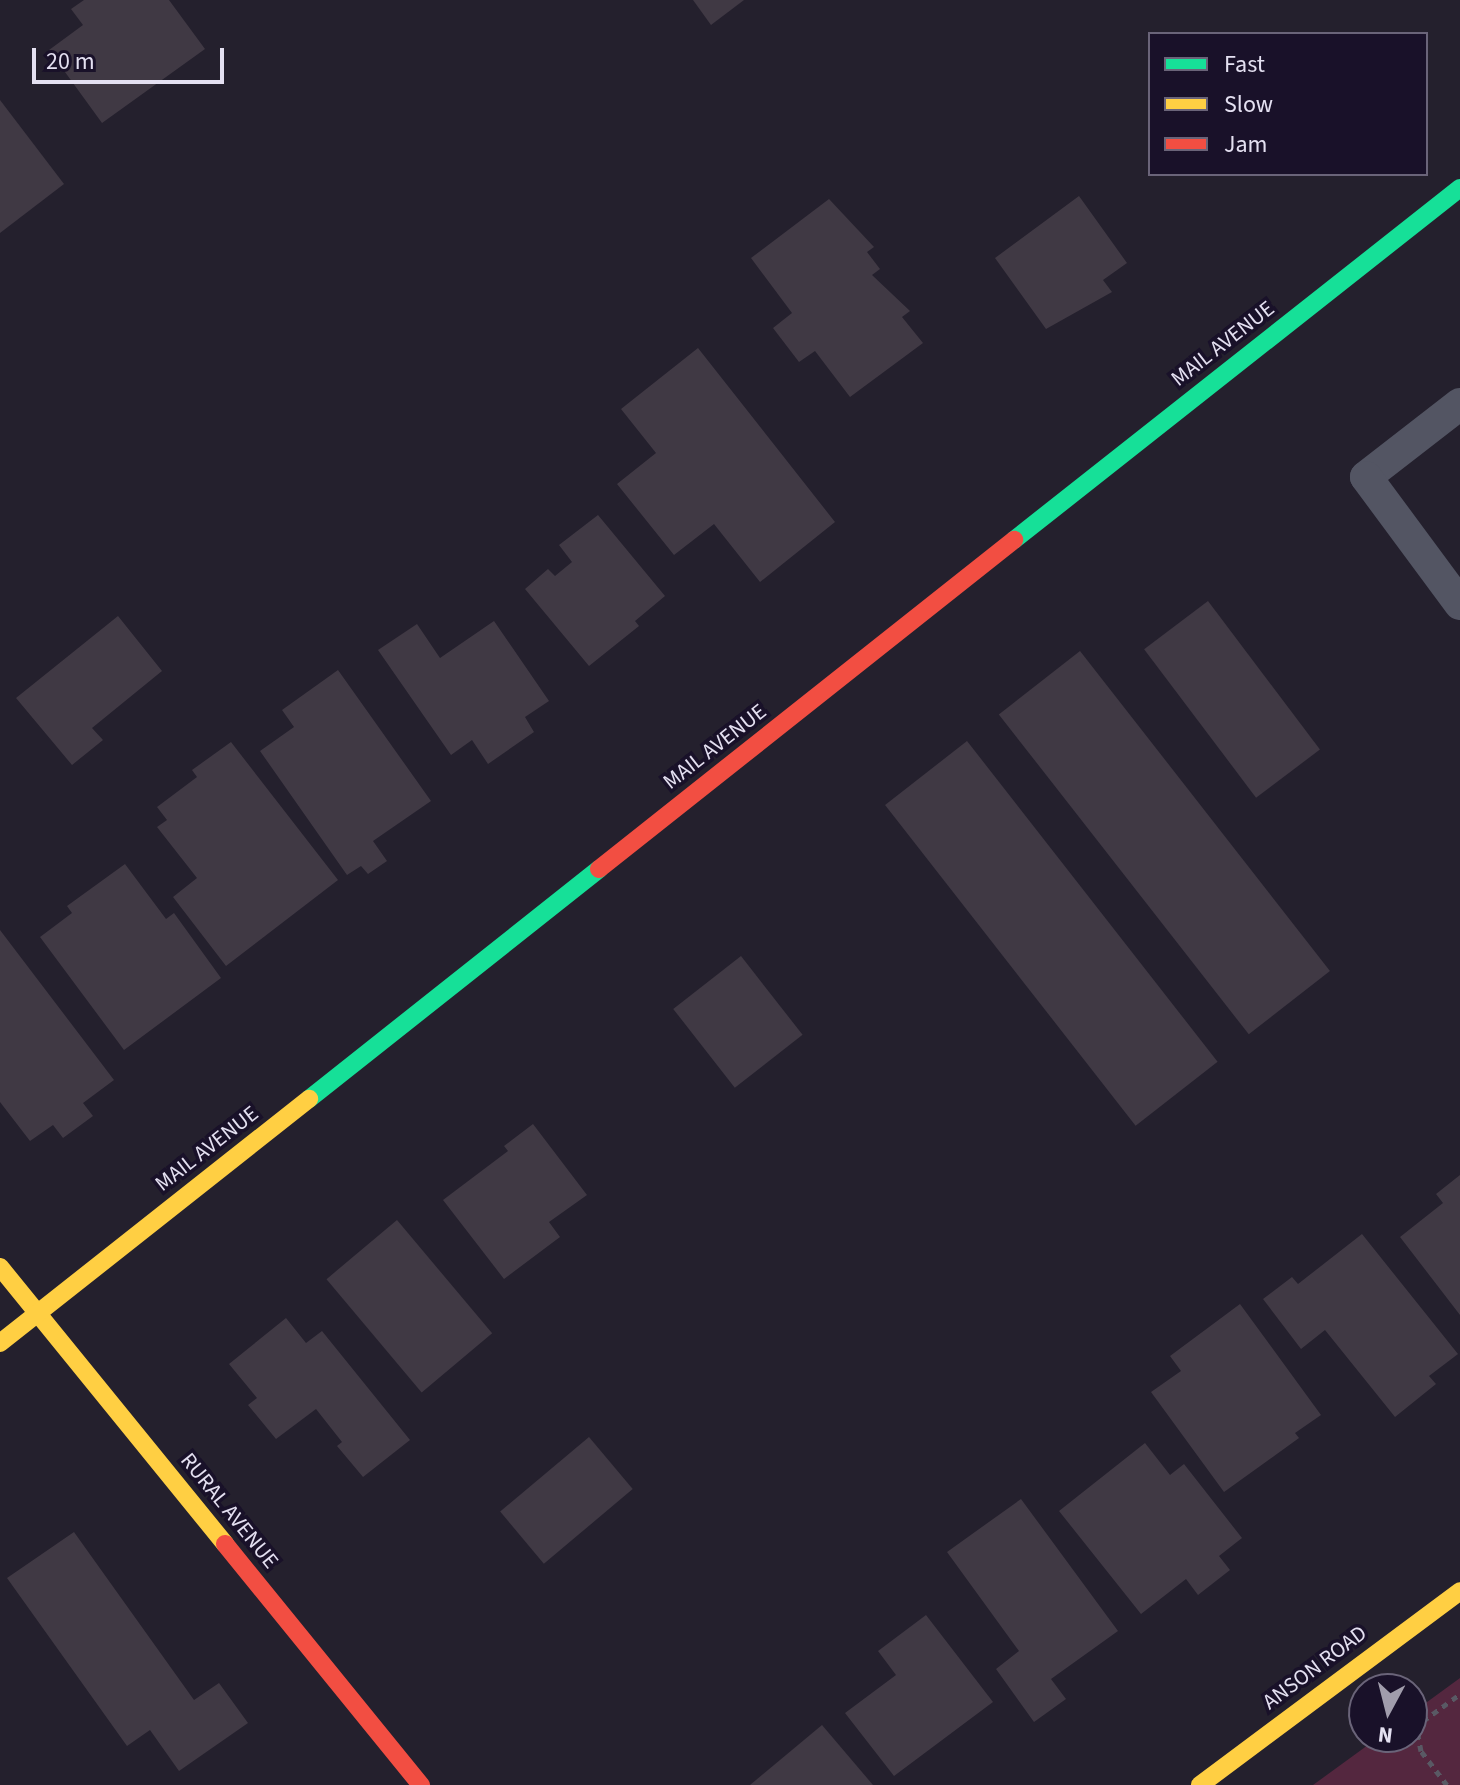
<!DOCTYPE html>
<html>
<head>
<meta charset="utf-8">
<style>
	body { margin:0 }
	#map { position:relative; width:1460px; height:1785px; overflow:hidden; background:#24202d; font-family:"Source Sans 3",sans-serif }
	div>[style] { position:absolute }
	.green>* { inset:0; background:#54273f }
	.building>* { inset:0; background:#403944; transform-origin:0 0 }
	.path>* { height:5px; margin-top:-2.5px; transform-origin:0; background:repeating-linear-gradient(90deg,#595964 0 6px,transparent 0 12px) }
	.lane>* { height:32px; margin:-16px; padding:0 16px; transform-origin:16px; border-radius:16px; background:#535563 }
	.fast>* { height:18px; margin:-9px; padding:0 9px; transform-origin:9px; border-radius:9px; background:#16e098 }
	.slow>* { height:18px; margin:-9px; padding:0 9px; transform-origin:9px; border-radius:9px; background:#ffcf43 }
	.jam>* { height:18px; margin:-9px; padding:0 9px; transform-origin:9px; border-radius:9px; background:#f24e42 }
	span { translate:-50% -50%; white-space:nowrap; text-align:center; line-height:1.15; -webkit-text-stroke:7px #191129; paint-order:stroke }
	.street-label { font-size:22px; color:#e4e0f1 }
	.legend { position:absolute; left:1148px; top:32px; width:280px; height:144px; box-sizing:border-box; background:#191129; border:2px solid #6a6479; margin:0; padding:10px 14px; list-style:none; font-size:24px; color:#e4e0f1 }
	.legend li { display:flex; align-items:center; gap:16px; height:40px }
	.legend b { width:40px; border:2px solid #6a6479 }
	.north { position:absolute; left:1348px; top:1673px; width:80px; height:80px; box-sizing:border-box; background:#191129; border:2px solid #6a6479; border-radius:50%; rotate:187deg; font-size:22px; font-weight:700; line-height:32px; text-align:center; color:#e4e0f1 }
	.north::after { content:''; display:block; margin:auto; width:28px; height:36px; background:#a19dac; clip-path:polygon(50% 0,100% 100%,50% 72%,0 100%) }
	.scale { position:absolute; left:32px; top:48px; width:192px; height:36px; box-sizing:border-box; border:4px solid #e4e0f1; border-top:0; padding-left:10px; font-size:24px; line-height:28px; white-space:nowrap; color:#e4e0f1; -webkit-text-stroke:6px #191129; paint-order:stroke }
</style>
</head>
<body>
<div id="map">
	<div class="green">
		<div style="clip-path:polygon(1460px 1678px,1460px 1785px,1313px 1785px,1379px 1737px,1412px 1737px,1412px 1713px)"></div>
	</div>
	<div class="building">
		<div style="clip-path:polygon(84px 0,169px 0,205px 49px,102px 123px,49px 50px,83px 25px,71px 9px)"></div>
		<div style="clip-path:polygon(693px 0,744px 0,711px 25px)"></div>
		<div style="clip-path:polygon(0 100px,64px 184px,0 233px)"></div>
		<div style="clip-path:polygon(1079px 196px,1127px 263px,1103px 280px,1112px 292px,1046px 329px,995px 258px)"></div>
		<div style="clip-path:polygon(829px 199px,874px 247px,867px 252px,880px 269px,872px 275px,910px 311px,902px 317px,923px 343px,850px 397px,815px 351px,799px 362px,773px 328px,792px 313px,751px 258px)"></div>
		<div style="clip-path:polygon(698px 348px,835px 522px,760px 582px,714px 524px,674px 555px,617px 484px,656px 453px,621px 409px)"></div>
		<div style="clip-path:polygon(598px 515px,665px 596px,635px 621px,639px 626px,589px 666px,525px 589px,548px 569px,555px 576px,572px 562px,559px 545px)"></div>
		<div style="left:1208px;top:601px;width:186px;height:80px;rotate:53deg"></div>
		<div style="clip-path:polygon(118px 616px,162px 671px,92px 728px,103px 740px,72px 765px,16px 698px)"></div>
		<div style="clip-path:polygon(494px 621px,549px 701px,525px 717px,534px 732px,488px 764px,472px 740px,451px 755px,378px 650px,417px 624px,440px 658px)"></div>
		<div style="left:1080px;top:651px;width:406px;height:103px;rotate:52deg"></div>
		<div style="clip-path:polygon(338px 670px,431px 801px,373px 841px,387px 861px,368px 874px,361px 866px,347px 875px,260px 751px,294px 727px,282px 710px)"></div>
		<div style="left:967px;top:741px;width:407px;height:104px;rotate:52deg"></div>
		<div style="clip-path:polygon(231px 742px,338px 880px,226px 966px,173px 897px,197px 878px,157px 827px,167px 820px,157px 807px,197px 777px,192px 770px)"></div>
		<div style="clip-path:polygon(125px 864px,166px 919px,174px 913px,221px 978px,124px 1050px,40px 937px,72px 913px,67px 906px)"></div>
		<div style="clip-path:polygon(0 930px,114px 1080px,83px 1103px,93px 1116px,63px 1138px,53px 1125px,30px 1141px,0 1102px)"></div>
		<div style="left:741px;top:956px;width:100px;height:86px;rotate:52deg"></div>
		<div style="clip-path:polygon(533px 1124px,587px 1195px,549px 1222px,560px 1237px,504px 1279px,443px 1200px,508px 1151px,504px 1146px)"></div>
		<div style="clip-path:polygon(1460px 1175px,1460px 1315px,1400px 1237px,1443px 1203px,1436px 1194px)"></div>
		<div style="left:397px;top:1220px;width:148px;height:92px;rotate:50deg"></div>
		<div style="clip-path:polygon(1362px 1234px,1458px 1354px,1429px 1376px,1436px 1384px,1395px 1417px,1325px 1330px,1301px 1349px,1263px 1299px,1292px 1277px,1298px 1284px)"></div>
		<div style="clip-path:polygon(1240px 1304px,1321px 1415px,1295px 1433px,1299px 1438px,1224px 1492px,1151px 1392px,1181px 1371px,1170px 1356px)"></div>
		<div style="clip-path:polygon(286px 1318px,306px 1343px,322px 1331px,410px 1440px,363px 1477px,337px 1446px,342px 1442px,316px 1409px,276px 1439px,248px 1405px,257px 1398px,229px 1364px)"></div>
		<div style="left:589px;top:1437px;width:68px;height:116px;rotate:50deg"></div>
		<div style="clip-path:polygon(1145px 1443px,1170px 1475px,1184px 1464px,1242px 1538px,1219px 1556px,1230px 1570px,1198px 1595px,1186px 1579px,1141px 1614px,1059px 1511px)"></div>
		<div style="clip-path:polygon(1021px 1499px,1118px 1631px,1051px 1679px,1066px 1699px,1034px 1722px,996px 1669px,1019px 1651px,947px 1552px)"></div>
		<div style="clip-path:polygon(74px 1532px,194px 1700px,219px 1683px,248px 1723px,179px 1771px,150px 1730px,127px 1746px,7px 1578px)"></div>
		<div style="clip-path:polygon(926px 1615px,993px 1702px,894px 1776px,845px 1713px,896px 1675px,878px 1651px)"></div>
		<div style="clip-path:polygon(822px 1725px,873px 1785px,750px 1785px)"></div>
	</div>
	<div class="path">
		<div style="left:1447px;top:1785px;width:43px;rotate:-127.4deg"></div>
		<div style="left:1421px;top:1751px;width:15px;rotate:-101deg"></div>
		<div style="left:1418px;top:1736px;width:16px;rotate:-72deg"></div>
		<div style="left:1423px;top:1721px;width:46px;rotate:-36.1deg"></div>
	</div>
	<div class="lane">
		<div style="left:1460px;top:404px;width:119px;rotate:142.2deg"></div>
		<div style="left:1366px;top:477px;width:158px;rotate:53.5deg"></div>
	</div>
	<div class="fast">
		<div style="left:1014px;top:540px;width:568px;rotate:-38.28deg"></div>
		<div style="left:309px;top:1099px;width:370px;rotate:-38.4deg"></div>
	</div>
	<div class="slow">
		<div style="left:0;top:1267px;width:357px;rotate:50.9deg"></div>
		<div style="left:0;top:1343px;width:394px;rotate:-38.3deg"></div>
		<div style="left:1200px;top:1785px;width:324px;rotate:-36.7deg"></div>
	</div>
	<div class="jam">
		<div style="left:599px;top:869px;width:530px;rotate:-38.41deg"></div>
		<div style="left:225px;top:1544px;width:311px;rotate:50.9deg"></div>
	</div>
	<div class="street-label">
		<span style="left:1223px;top:344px;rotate:-38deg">MAIL AVENUE</span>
		<span style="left:715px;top:747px;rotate:-38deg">MAIL AVENUE</span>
		<span style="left:207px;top:1149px;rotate:-38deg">MAIL AVENUE</span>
		<span style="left:229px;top:1511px;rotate:51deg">RURAL AVENUE</span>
		<span style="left:1315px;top:1668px;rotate:-37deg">ANSON ROAD</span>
	</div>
	<ul class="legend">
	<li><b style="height:10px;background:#16e098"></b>Fast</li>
	<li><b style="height:10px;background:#ffcf43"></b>Slow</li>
	<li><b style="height:10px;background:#f24e42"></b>Jam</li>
	</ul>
	<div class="north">N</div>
	<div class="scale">20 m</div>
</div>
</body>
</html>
